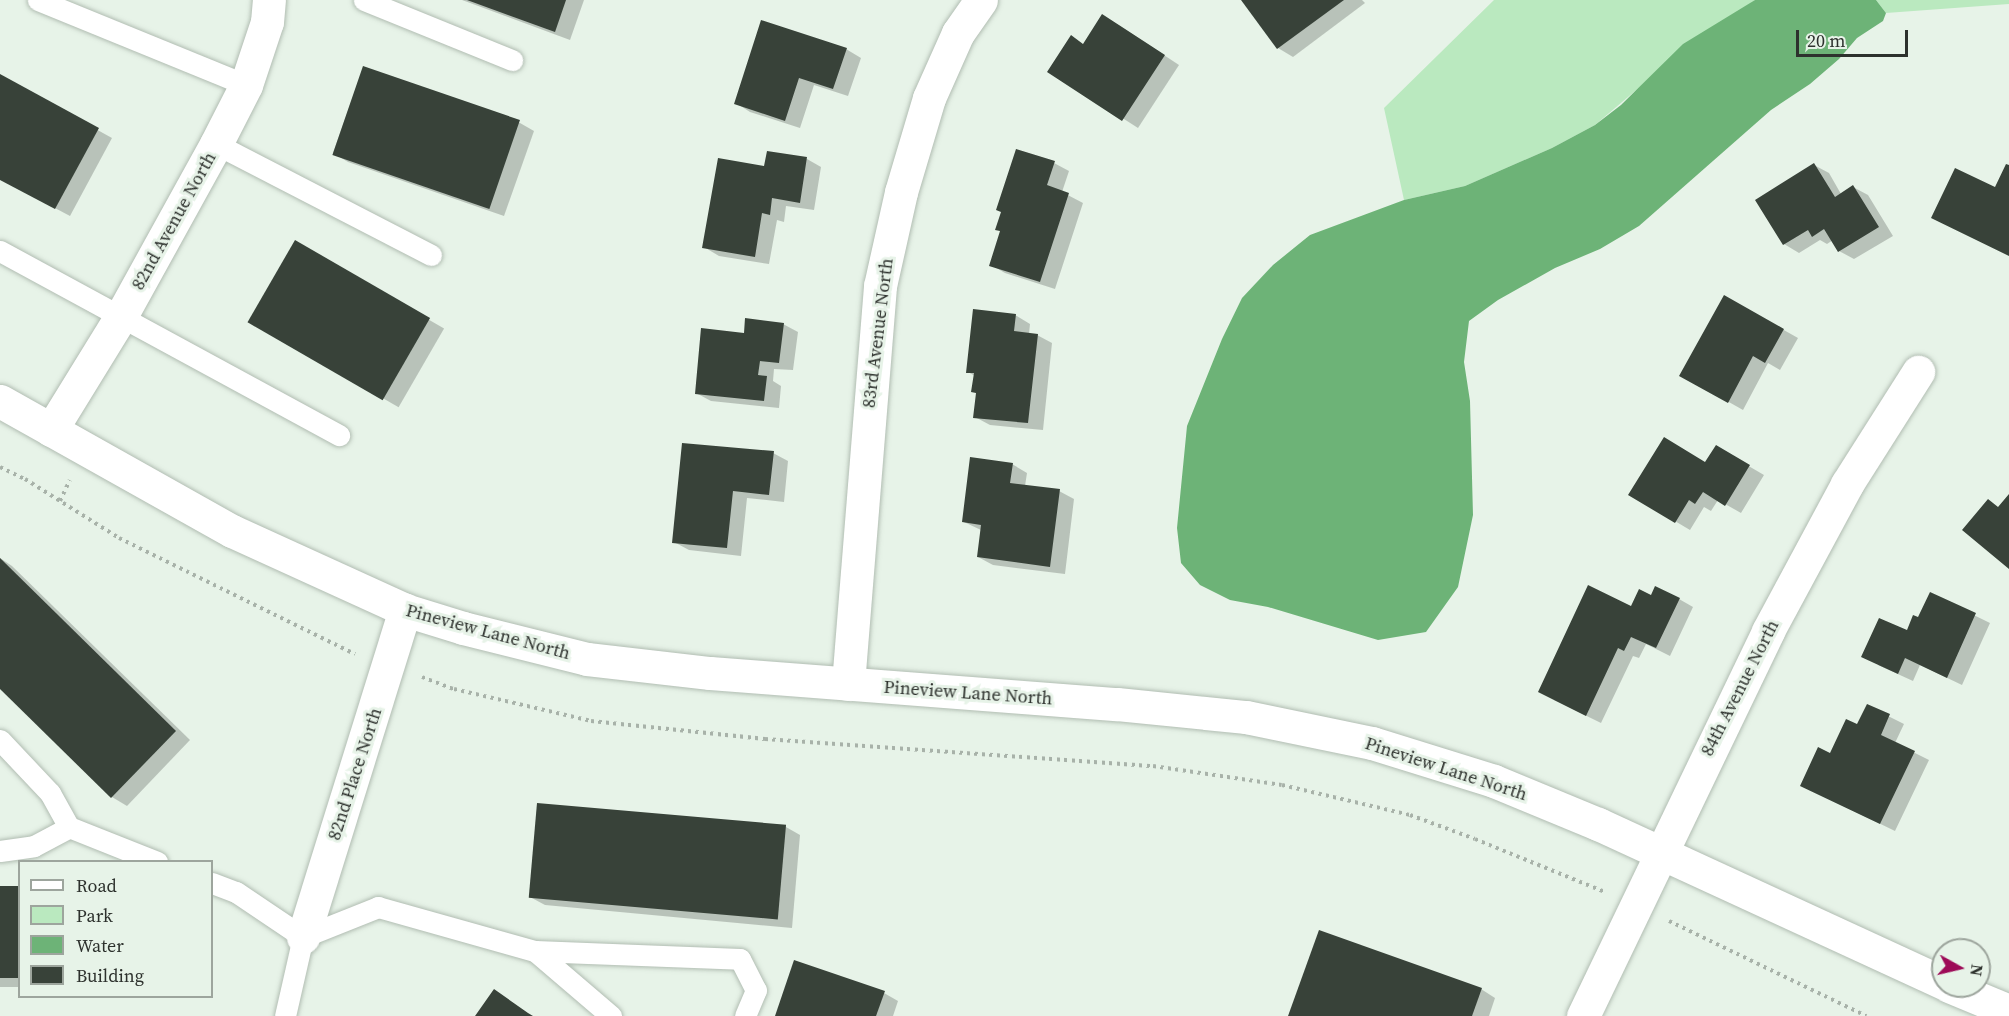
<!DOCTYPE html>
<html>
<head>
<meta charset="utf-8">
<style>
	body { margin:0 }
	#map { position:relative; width:2009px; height:1016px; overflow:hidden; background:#e7f3e8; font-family:"Source Serif 4",serif }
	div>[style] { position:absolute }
	.green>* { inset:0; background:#bae9bf }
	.water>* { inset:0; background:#6db377 }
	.shadow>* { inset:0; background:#0003; transform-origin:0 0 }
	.building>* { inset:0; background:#384239; transform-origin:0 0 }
	.path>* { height:4px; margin-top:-2px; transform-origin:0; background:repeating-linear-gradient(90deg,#a8b2a9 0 3px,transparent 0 7.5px) }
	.roads { filter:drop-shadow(0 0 2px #b1bdb2) drop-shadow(0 0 2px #b1bdb2) }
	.service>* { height:21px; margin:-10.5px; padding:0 10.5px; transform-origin:10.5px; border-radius:10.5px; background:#fff }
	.minor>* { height:33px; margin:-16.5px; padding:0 16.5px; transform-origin:16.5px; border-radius:16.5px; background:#fff }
	.tertiary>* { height:33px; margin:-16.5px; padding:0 16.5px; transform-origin:16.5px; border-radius:16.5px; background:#fff }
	span { translate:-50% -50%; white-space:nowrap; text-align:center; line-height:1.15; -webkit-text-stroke:6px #e7f3e8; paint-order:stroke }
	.street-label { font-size:18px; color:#2d312d }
	.legend { position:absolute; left:18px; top:860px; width:195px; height:138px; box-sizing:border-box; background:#e7f3e8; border:2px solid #9da59d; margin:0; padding:8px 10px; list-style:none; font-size:18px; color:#2d312d }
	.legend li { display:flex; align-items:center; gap:12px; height:30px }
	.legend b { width:30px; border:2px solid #9da59d }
	.north { position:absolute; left:1931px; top:938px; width:60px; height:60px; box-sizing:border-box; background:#e7f3e8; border:2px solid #9da59d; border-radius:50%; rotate:98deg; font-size:16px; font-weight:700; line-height:24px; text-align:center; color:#2d312d }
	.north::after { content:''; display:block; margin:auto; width:21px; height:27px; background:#9d0a57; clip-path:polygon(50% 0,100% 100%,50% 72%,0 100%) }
	.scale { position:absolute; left:1796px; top:30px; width:112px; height:27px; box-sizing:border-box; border:3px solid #2d312d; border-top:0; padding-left:8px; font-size:18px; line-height:21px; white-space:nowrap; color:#2d312d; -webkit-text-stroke:4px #e7f3e8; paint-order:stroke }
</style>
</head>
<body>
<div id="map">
	<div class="green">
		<div style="clip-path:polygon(1494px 0,1755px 0,1648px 80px,1595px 125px,1552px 148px,1465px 186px,1404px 200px,1384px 108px)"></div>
		<div style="clip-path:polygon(1876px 0,2009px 0,2009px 4px,1886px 13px)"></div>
	</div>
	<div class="water">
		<div style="clip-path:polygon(1755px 0,1876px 0,1886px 13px,1883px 21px,1857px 38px,1839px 59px,1810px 84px,1771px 110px,1639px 226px,1600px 249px,1555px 268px,1498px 300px,1469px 321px,1464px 362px,1470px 401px,1473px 515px,1458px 587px,1426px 632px,1378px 640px,1268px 607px,1230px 600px,1200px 585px,1181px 563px,1177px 528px,1187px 426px,1222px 339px,1242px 298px,1273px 265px,1310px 235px,1404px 200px,1465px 186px,1552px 148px,1595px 125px,1621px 105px,1683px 44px)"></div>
	</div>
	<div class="shadow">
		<div style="clip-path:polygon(462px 0,584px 0,570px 40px)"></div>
		<div style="clip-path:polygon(1243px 0,1362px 0,1365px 3px,1293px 57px,1278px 48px)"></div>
		<div style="clip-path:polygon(1117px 24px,1179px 65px,1138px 128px,1049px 71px)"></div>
		<div style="clip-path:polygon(846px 49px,861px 58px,848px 96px,814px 85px,800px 128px,750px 112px,736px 103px)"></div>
		<div style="clip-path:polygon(363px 68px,520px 123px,534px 131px,504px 216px,348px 162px,333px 153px)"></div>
		<div style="clip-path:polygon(0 76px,112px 138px,70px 216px,0 179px)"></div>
		<div style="clip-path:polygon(768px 153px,807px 159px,821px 167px,814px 210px,786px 206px,784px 222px,777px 220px,769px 264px,719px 256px,704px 247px,766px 168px)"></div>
		<div style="clip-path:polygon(1054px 163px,1069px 171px,1062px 192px,1083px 203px,1055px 289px,1005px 273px,991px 265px)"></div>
		<div style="clip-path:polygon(1814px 165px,1829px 173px,1841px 194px,1853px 187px,1868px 195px,1893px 236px,1854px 259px,1839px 251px,1833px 240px,1827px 244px,1820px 240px,1799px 253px,1784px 244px)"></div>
		<div style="left:296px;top:243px;width:171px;height:91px;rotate:30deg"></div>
		<div style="clip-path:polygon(1725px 297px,1798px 338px,1780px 370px,1768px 363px,1743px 410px,1681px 375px)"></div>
		<div style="clip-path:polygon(1015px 315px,1030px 324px,1029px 334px,1037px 335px,1052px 343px,1043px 430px,990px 425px,975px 417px,978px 394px,973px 391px,975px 376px,968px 372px)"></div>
		<div style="clip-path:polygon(783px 324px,798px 332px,793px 370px,774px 369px,773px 381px,781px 386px,779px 408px,711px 401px,696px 393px,745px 335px)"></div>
		<div style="clip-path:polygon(1716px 447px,1764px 475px,1741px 513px,1718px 500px,1711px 511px,1704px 507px,1690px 530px,1631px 495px,1706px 464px)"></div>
		<div style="clip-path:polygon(773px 453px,788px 461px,784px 502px,747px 498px,741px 556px,689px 550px,674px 542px)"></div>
		<div style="clip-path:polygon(1012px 464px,1027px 473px,1025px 486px,1059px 491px,1074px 499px,1065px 574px,993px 565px,978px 557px,981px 530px,964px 522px)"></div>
		<div style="clip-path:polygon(0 558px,12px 566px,190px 740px,127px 806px,112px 797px,0 687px)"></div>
		<div style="clip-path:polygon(1931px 594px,1990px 623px,1962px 685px,1920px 665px,1913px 681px,1878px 665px,1919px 619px)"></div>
		<div style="clip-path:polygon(1651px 596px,1679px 599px,1693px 607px,1670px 656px,1646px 644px,1639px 658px,1633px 656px,1601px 723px,1554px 700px,1632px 608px)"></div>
		<div style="clip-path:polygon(1868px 706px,1904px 724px,1895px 743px,1929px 760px,1895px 831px,1802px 786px,1858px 726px)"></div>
		<div style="clip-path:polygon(786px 827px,800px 835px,792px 928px,545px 905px,530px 897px)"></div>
		<div style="left:20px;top:888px;width:99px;height:20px;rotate:90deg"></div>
		<div style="clip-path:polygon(1481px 989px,1495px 998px,1489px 1016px,1290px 1016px)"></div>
		<div style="clip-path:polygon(884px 993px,898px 1001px,893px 1016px,777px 1016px)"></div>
	</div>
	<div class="building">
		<div style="clip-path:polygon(467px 0,566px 0,555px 32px)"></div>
		<div style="clip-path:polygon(1241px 0,1344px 0,1277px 49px)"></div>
		<div style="clip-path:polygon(1102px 14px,1165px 55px,1122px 121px,1047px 72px,1071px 35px,1083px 44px)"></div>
		<div style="clip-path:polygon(761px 20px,847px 48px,833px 89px,799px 78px,785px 121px,734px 104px)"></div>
		<div style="left:363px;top:66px;width:166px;height:94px;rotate:19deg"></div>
		<div style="clip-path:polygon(0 74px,99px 128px,55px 209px,0 180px)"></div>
		<div style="clip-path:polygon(1016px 149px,1055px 161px,1047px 185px,1069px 193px,1040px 282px,989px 266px,1000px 231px,995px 230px,1001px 212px,996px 210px)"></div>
		<div style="clip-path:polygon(767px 151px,807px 157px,800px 203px,772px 198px,770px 215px,762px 213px,755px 257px,702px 248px,718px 158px,764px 166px)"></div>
		<div style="clip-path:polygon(1814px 163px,1835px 197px,1853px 185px,1879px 227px,1838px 252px,1824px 229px,1812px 237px,1808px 230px,1783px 245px,1755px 200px)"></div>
		<div style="clip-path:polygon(2006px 164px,2009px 165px,2009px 256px,1931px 218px,1955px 168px,1995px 187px)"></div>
		<div style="left:295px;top:240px;width:156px;height:95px;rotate:30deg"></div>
		<div style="clip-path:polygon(1724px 295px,1784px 329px,1765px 363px,1753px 356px,1728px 403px,1679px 376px)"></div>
		<div style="clip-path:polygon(973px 309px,1016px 314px,1014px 331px,1038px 334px,1028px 423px,973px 418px,976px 393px,971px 392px,974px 373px,966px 373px)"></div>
		<div style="clip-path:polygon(745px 318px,784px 323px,779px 363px,760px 361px,758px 375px,767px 376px,764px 401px,695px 394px,701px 328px,744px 333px)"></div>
		<div style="clip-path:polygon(1664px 437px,1705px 462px,1716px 445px,1750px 465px,1725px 506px,1703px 492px,1695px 504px,1689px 500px,1675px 523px,1628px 495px)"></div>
		<div style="clip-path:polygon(682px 443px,774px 451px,769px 495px,733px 491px,727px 548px,672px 543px)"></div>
		<div style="clip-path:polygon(970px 457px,1013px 463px,1010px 483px,1060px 489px,1050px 567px,977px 557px,981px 525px,962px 522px)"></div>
		<div style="clip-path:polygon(2009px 494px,2009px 569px,1962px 530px,1988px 499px,1998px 507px)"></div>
		<div style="clip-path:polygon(0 558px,176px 731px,111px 798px,0 689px)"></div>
		<div style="clip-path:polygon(1588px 585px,1631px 606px,1639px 589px,1651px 595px,1655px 586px,1680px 598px,1656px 648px,1631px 637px,1624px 651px,1618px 648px,1586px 716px,1538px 692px)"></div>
		<div style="clip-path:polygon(1930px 592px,1976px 613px,1947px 678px,1905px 658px,1898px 674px,1861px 657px,1879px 618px,1907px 630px,1913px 615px,1918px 617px)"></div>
		<div style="clip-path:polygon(1867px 704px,1890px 714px,1881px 735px,1915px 751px,1880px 824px,1800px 786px,1818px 747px,1830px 753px,1846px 719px,1857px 724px)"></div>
		<div style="left:537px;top:803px;width:250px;height:95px;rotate:5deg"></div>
		<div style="left:20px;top:886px;width:92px;height:20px;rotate:90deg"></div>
		<div style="clip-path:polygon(1319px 930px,1482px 988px,1472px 1016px,1288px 1016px)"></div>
		<div style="clip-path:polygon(794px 960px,885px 991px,876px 1016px,775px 1016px)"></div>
		<div style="clip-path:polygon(494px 989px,528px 1013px,533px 1016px,475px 1016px)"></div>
	</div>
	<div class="path">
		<div style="left:0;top:467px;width:28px;rotate:26deg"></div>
		<div style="left:25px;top:479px;width:111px;rotate:32.1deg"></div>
		<div style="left:119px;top:538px;width:263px;rotate:26.2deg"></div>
		<div style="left:60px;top:501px;width:23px;rotate:-65deg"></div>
		<div style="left:422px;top:677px;width:34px;rotate:21deg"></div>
		<div style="left:454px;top:689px;width:141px;rotate:13.1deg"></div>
		<div style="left:591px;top:721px;width:175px;rotate:5.9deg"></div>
		<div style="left:765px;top:739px;width:389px;rotate:4deg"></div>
		<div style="left:1153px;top:766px;width:130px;rotate:8.4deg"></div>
		<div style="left:1282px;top:785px;width:131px;rotate:13.2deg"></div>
		<div style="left:1410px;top:815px;width:69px;rotate:20.3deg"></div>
		<div style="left:1475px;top:839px;width:140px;rotate:22.2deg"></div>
		<div style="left:1669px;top:921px;width:219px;rotate:25.7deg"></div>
	</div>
	<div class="roads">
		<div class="service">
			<div style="left:38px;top:0;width:225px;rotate:22.2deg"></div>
			<div style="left:364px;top:0;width:160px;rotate:22.1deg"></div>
			<div style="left:216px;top:144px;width:242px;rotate:27.3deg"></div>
			<div style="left:0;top:251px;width:386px;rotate:28.5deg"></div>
			<div style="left:0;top:740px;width:73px;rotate:46.7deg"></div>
			<div style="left:50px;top:793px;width:39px;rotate:61deg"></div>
			<div style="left:69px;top:827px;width:95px;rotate:21.7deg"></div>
			<div style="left:0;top:851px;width:34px;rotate:-8deg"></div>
			<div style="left:34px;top:846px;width:40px;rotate:-28deg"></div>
			<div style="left:212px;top:883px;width:26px;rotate:21deg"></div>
			<div style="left:236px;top:892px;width:81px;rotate:33.9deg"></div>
			<div style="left:303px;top:937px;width:81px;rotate:-21.8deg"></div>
			<div style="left:378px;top:907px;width:163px;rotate:15.7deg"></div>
			<div style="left:535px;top:951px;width:205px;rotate:2.2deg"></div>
			<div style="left:740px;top:959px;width:35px;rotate:63deg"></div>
			<div style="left:756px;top:990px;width:28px;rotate:113deg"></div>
			<div style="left:535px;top:951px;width:100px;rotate:40.5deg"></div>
			<div style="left:285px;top:1016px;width:81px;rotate:-77.2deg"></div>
		</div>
		<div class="minor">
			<div style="left:51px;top:430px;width:132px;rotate:-58.4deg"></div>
			<div style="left:120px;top:318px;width:199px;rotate:-61.1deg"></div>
			<div style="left:216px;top:144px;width:66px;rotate:-63deg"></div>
			<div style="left:246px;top:85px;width:66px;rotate:-71.6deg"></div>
			<div style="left:267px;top:22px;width:22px;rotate:-85deg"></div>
			<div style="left:848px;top:684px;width:399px;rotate:-85.4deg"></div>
			<div style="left:880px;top:286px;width:96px;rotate:-77.4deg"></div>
			<div style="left:901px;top:192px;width:98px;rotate:-73.4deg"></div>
			<div style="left:929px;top:98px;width:71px;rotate:-66deg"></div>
			<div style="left:958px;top:33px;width:40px;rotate:-55.1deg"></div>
			<div style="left:303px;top:937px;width:343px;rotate:-72.7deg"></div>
			<div style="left:1583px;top:1016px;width:427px;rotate:-64.3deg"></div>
			<div style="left:1768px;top:631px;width:167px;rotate:-61.7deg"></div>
			<div style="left:1847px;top:484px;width:133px;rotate:-57.6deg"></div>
		</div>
		<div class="tertiary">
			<div style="left:0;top:401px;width:266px;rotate:29.3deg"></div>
			<div style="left:232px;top:531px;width:190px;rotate:24.5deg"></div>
			<div style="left:405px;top:610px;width:61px;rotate:17.2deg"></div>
			<div style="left:463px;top:628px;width:128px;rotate:14deg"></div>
			<div style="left:587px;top:659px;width:124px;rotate:6.5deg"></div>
			<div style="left:710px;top:673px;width:408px;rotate:4.4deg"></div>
			<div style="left:1117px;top:704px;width:130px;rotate:5.8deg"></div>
			<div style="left:1246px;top:717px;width:129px;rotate:11.7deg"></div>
			<div style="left:1372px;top:743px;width:128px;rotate:17.3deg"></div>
			<div style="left:1494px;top:781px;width:113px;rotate:22.5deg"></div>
			<div style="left:1598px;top:824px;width:380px;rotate:24.7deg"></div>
			<div style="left:1949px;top:986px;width:65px;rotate:22.6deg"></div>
		</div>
	</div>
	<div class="street-label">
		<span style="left:174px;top:221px;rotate:-61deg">82nd Avenue North</span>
		<span style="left:878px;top:333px;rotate:-83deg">83rd Avenue North</span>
		<span style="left:488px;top:632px;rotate:15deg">Pineview Lane North</span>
		<span style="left:1740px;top:688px;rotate:-63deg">84th Avenue North</span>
		<span style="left:968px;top:693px;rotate:4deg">Pineview Lane North</span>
		<span style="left:1446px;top:769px;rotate:18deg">Pineview Lane North</span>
		<span style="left:355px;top:774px;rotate:-72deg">82nd Place North</span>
	</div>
	<ul class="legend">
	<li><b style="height:8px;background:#fff"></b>Road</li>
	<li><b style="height:16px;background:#bae9bf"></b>Park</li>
	<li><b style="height:16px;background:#6db377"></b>Water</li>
	<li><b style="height:16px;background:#384239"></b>Building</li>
	</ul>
	<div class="north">N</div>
	<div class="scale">20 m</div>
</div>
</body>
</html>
